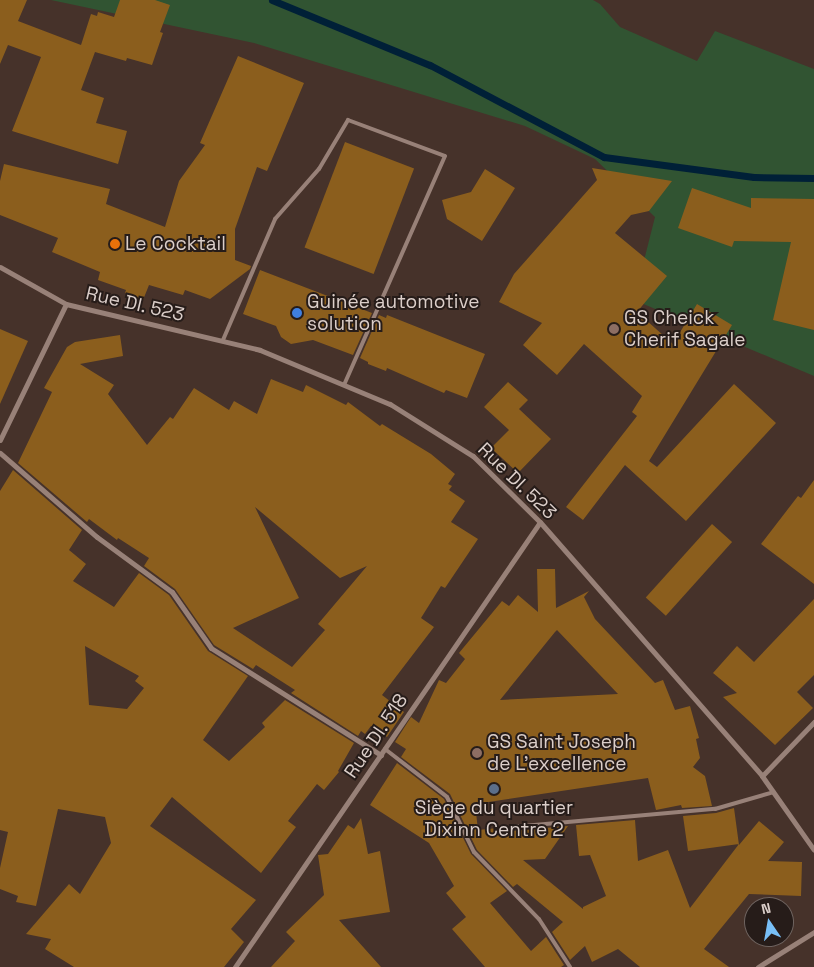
<!DOCTYPE html>
<html>
<head>
<meta charset="utf-8">
<style>
	body { margin:0 }
	#map { position:relative; width:814px; height:967px; overflow:hidden; background:#46322a; font-family:"Space Grotesk",sans-serif }
	div>[style] { position:absolute }
	.green>* { inset:0; background:#315432 }
	.stream>* { height:7px; margin:-3.5px; padding:0 3.5px; transform-origin:3.5px; border-radius:3.5px; background:#002037 }
	.building>* { inset:0; background:#8b5e1d; transform-origin:0 0 }
	.service>* { height:4px; margin:-2px; padding:0 2px; transform-origin:2px; border-radius:2px; background:#988178 }
	.minor>* { height:5px; margin:-2.5px; padding:0 2.5px; transform-origin:2.5px; border-radius:2.5px; background:#988178 }
	.dots>* { width:14px; height:14px; translate:-50% -50%; box-sizing:border-box; border:2px solid #261c19; border-radius:50% }
	span { translate:-50% -50%; white-space:nowrap; text-align:center; line-height:1.15; -webkit-text-stroke:4px #261c19; paint-order:stroke }
	.poi-label { font-size:19px; color:#dbcec9 }
	.left { translate:0 -50%; text-align:left }
	.street-label { font-size:19px; color:#dbcec9 }
	.north { position:absolute; left:744px; top:897px; width:50px; height:50px; box-sizing:border-box; background:#261c19; border:1px solid #6e635f; border-radius:50%; rotate:348deg; font-size:14px; font-weight:700; line-height:20px; text-align:center; color:#dbcec9 }
	.north::after { content:''; display:block; margin:auto; width:18px; height:22px; background:#78bff7; clip-path:polygon(50% 0,100% 100%,50% 72%,0 100%) }
</style>
</head>
<body>
<div id="map">
	<div class="green">
		<div style="clip-path:polygon(51px 0,593px 0,600px 4px,620px 27px,697px 61px,715px 31px,814px 69px,814px 376px,634px 300px,655px 217px,595px 159px,525px 126px,254px 43px)"></div>
	</div>
	<div class="stream">
		<div style="left:272px;top:0;width:171px;rotate:22.4deg"></div>
		<div style="left:430px;top:65px;width:197px;rotate:27.9deg"></div>
		<div style="left:604px;top:157px;width:151px;rotate:7.6deg"></div>
		<div style="left:754px;top:177px;width:60px;rotate:1deg"></div>
	</div>
	<div class="building">
		<div style="clip-path:polygon(0 0,27px 0,18px 21px,81px 45px,91px 14px,97px 16px,98px 12px,114px 17px,120px 0,155px 0,170px 5px,160px 32px,163px 33px,152px 65px,127px 58px,126px 61px,95px 52px,81px 90px,104px 98px,96px 123px,127px 131px,118px 164px,12px 131px,41px 57px,8px 45px,0 64px)"></div>
		<div style="clip-path:polygon(238px 56px,304px 83px,267px 171px,257px 167px,235px 229px,235px 260px,251px 266px,250px 269px,210px 299px,185px 290px,183px 295px,149px 285px,143px 300px,125px 293px,126px 290px,98px 280px,100px 272px,52px 252px,58px 238px,0 215px,0 181px,4px 164px,110px 189px,106px 204px,165px 227px,179px 181px,205px 145px,200px 143px)"></div>
		<div style="left:345px;top:142px;width:74px;height:113px;rotate:21deg"></div>
		<div style="clip-path:polygon(592px 168px,672px 181px,649px 211px,631px 215px,615px 233px,667px 276px,637px 312px,673px 344px,697px 304px,732px 325px,649px 461px,657px 467px,734px 384px,776px 423px,686px 521px,625px 465px,583px 520px,566px 507px,637px 416px,632px 412px,642px 396px,584px 344px,557px 375px,523px 345px,542px 323px,499px 302px,514px 274px,597px 180px)"></div>
		<div style="clip-path:polygon(485px 169px,515px 188px,482px 241px,447px 219px,442px 200px,471px 192px)"></div>
		<div style="clip-path:polygon(692px 188px,751px 208px,751px 198px,814px 199px,814px 330px,773px 320px,791px 242px,734px 241px,732px 247px,678px 228px)"></div>
		<div style="clip-path:polygon(260px 270px,372px 313px,353px 355px,313px 340px,291px 344px,281px 337px,276px 326px,243px 314px)"></div>
		<div style="clip-path:polygon(379px 315px,386px 318px,387px 315px,485px 354px,467px 398px,446px 390px,444px 393px,387px 368px,386px 371px,368px 364px,368px 362px,360px 358px)"></div>
		<div style="clip-path:polygon(0 329px,28px 341px,0 404px)"></div>
		<div style="clip-path:polygon(evenodd,120px 335px,123px 356px,80px 364px,114px 385px,108px 394px,147px 445px,170px 417px,173px 419px,194px 388px,229px 410px,234px 401px,257px 414px,271px 379px,303px 392px,306px 385px,346px 405px,348px 402px,380px 426px,382px 424px,431px 454px,455px 474px,448px 484px,452px 486px,449px 490px,465px 501px,451px 522px,478px 539px,445px 588px,441px 586px,421px 618px,434px 627px,382px 695px,404px 712px,387px 737px,371px 726px,365px 734px,361px 731px,358px 736px,291px 693px,295px 690px,256px 665px,253px 669px,214px 645px,175px 589px,144px 566px,149px 558px,118px 538px,117px 540px,89px 519px,87px 522px,18px 463px,52px 392px,44px 388px,67px 347px,75px 342px,120px 335px,255px 507px,340px 578px,367px 566px,318px 624px,325px 630px,292px 667px,233px 628px,299px 598px,255px 507px)"></div>
		<div style="clip-path:polygon(508px 382px,528px 400px,519px 409px,551px 439px,518px 473px,491px 448px,509px 430px,484px 407px)"></div>
		<div style="clip-path:polygon(evenodd,13px 470px,82px 530px,69px 550px,86px 564px,73px 581px,114px 607px,139px 573px,169px 595px,208px 651px,248px 676px,203px 740px,229px 761px,265px 727px,262px 723px,285px 700px,354px 743px,338px 771px,339px 772px,324px 790px,317px 784px,288px 821px,296px 827px,261px 873px,172px 797px,150px 826px,256px 900px,231px 929px,244px 942px,224px 967px,74px 967px,45px 949px,51px 939px,26px 934px,69px 884px,80px 894px,111px 843px,105px 817px,58px 809px,36px 906px,16px 902px,18px 896px,0 889px,0 868px,8px 832px,0 830px,0 491px,13px 470px,85px 646px,139px 676px,135px 681px,144px 688px,127px 709px,89px 705px,85px 646px)"></div>
		<div style="clip-path:polygon(814px 480px,814px 584px,761px 544px,798px 496px,801px 498px)"></div>
		<div style="left:712px;top:524px;width:27px;height:99px;rotate:42deg"></div>
		<div style="clip-path:polygon(evenodd,537px 569px,555px 569px,556px 608px,589px 591px,584px 597px,595px 619px,655px 683px,663px 680px,675px 710px,690px 706px,699px 738px,696px 739px,700px 758px,693px 767px,705px 776px,712px 806px,682px 808px,681px 805px,656px 810px,648px 778px,475px 804px,478px 830px,508px 827px,512px 831px,568px 826px,545px 859px,523px 860px,583px 909px,583px 907px,606px 896px,590px 855px,579px 856px,576px 825px,635px 820px,638px 861px,668px 850px,690px 908px,739px 844px,688px 851px,683px 816px,716px 813px,734px 808px,739px 845px,759px 821px,784px 842px,768px 861px,802px 862px,801px 896px,749px 894px,704px 949px,729px 967px,640px 967px,618px 949px,592px 962px,585px 946px,570px 960px,552px 932px,563px 922px,517px 884px,513px 887px,477px 850px,450px 794px,401px 757px,406px 749px,395px 742px,411px 717px,419px 723px,439px 680px,446px 683px,465px 659px,459px 653px,502px 601px,509px 606px,518px 595px,538px 612px,537px 569px,557px 630px,618px 694px,500px 700px,555px 632px,557px 630px)"></div>
		<div style="clip-path:polygon(814px 599px,814px 675px,797px 692px,813px 708px,775px 745px,723px 697px,737px 693px,713px 673px,737px 646px,754px 662px)"></div>
		<div style="clip-path:polygon(397px 763px,444px 799px,471px 854px,507px 891px,490px 903px,531px 951px,546px 937px,564px 965px,561px 967px,485px 967px,452px 929px,466px 917px,446px 893px,454px 886px,429px 843px,370px 805px)"></div>
		<div style="clip-path:polygon(361px 818px,368px 854px,380px 851px,390px 912px,339px 920px,381px 967px,271px 967px,295px 941px,286px 932px,324px 895px,318px 855px,328px 854px,348px 825px,354px 829px)"></div>
	</div>
	<div class="service">
		<div style="left:223px;top:340px;width:132px;rotate:-66.7deg"></div>
		<div style="left:275px;top:219px;width:67px;rotate:-48.7deg"></div>
		<div style="left:319px;top:169px;width:57px;rotate:-59.4deg"></div>
		<div style="left:348px;top:120px;width:103px;rotate:20.4deg"></div>
		<div style="left:445px;top:156px;width:250px;rotate:113.8deg"></div>
		<div style="left:385px;top:749px;width:78px;rotate:37.7deg"></div>
		<div style="left:447px;top:797px;width:61px;rotate:63.9deg"></div>
		<div style="left:474px;top:852px;width:93px;rotate:45.9deg"></div>
		<div style="left:539px;top:919px;width:57px;rotate:57.1deg"></div>
		<div style="left:512px;top:827px;width:204px;rotate:-5.1deg"></div>
		<div style="left:715px;top:809px;width:61px;rotate:-16.1deg"></div>
	</div>
	<div class="minor">
		<div style="left:0;top:267px;width:76px;rotate:29.3deg"></div>
		<div style="left:66px;top:304px;width:199px;rotate:13.3deg"></div>
		<div style="left:260px;top:350px;width:141px;rotate:22.6deg"></div>
		<div style="left:390px;top:404px;width:98px;rotate:32.1deg"></div>
		<div style="left:473px;top:456px;width:94px;rotate:44.6deg"></div>
		<div style="left:540px;top:522px;width:337px;rotate:48.8deg"></div>
		<div style="left:762px;top:776px;width:90px;rotate:54.9deg"></div>
		<div style="left:0;top:440px;width:151px;rotate:-64.1deg"></div>
		<div style="left:0;top:453px;width:128px;rotate:40.9deg"></div>
		<div style="left:97px;top:537px;width:93px;rotate:36.3deg"></div>
		<div style="left:172px;top:592px;width:68px;rotate:55.1deg"></div>
		<div style="left:211px;top:648px;width:201px;rotate:32.2deg"></div>
		<div style="left:762px;top:776px;width:75px;rotate:-46.1deg"></div>
		<div style="left:235px;top:967px;width:539px;rotate:-55.57deg"></div>
		<div style="left:758px;top:967px;width:66px;rotate:-32deg"></div>
	</div>
	<div class="dots">
		<div style="left:115px;top:244px;background:#e8710a"></div>
		<div style="left:297px;top:313px;background:#3f7fe0"></div>
		<div style="left:614px;top:329px;background:#8d6e63"></div>
		<div style="left:477px;top:753px;background:#8d6e63"></div>
		<div style="left:494px;top:789px;background:#5c6f8a"></div>
	</div>
	<div class="poi-label">
		<span class="left" style="left:125px;top:244px">Le Cocktail</span>
		<span class="left" style="left:307px;top:313px">Guinée automotive<br>solution</span>
		<span class="left" style="left:624px;top:329px">GS Cheick<br>Cherif Sagale</span>
		<span class="left" style="left:487px;top:753px">GS Saint Joseph<br>de L'excellence</span>
		<span style="left:494px;top:819px">Siège du quartier<br>Dixinn Centre 2</span>
	</div>
	<div class="street-label">
		<span style="left:135px;top:304px;rotate:13deg">Rue DI. 523</span>
		<span style="left:517px;top:481px;rotate:44deg">Rue DI. 523</span>
		<span style="left:376px;top:736px;rotate:-56deg">Rue DI. 518</span>
	</div>
	<div class="north">N</div>
</div>
</body>
</html>
